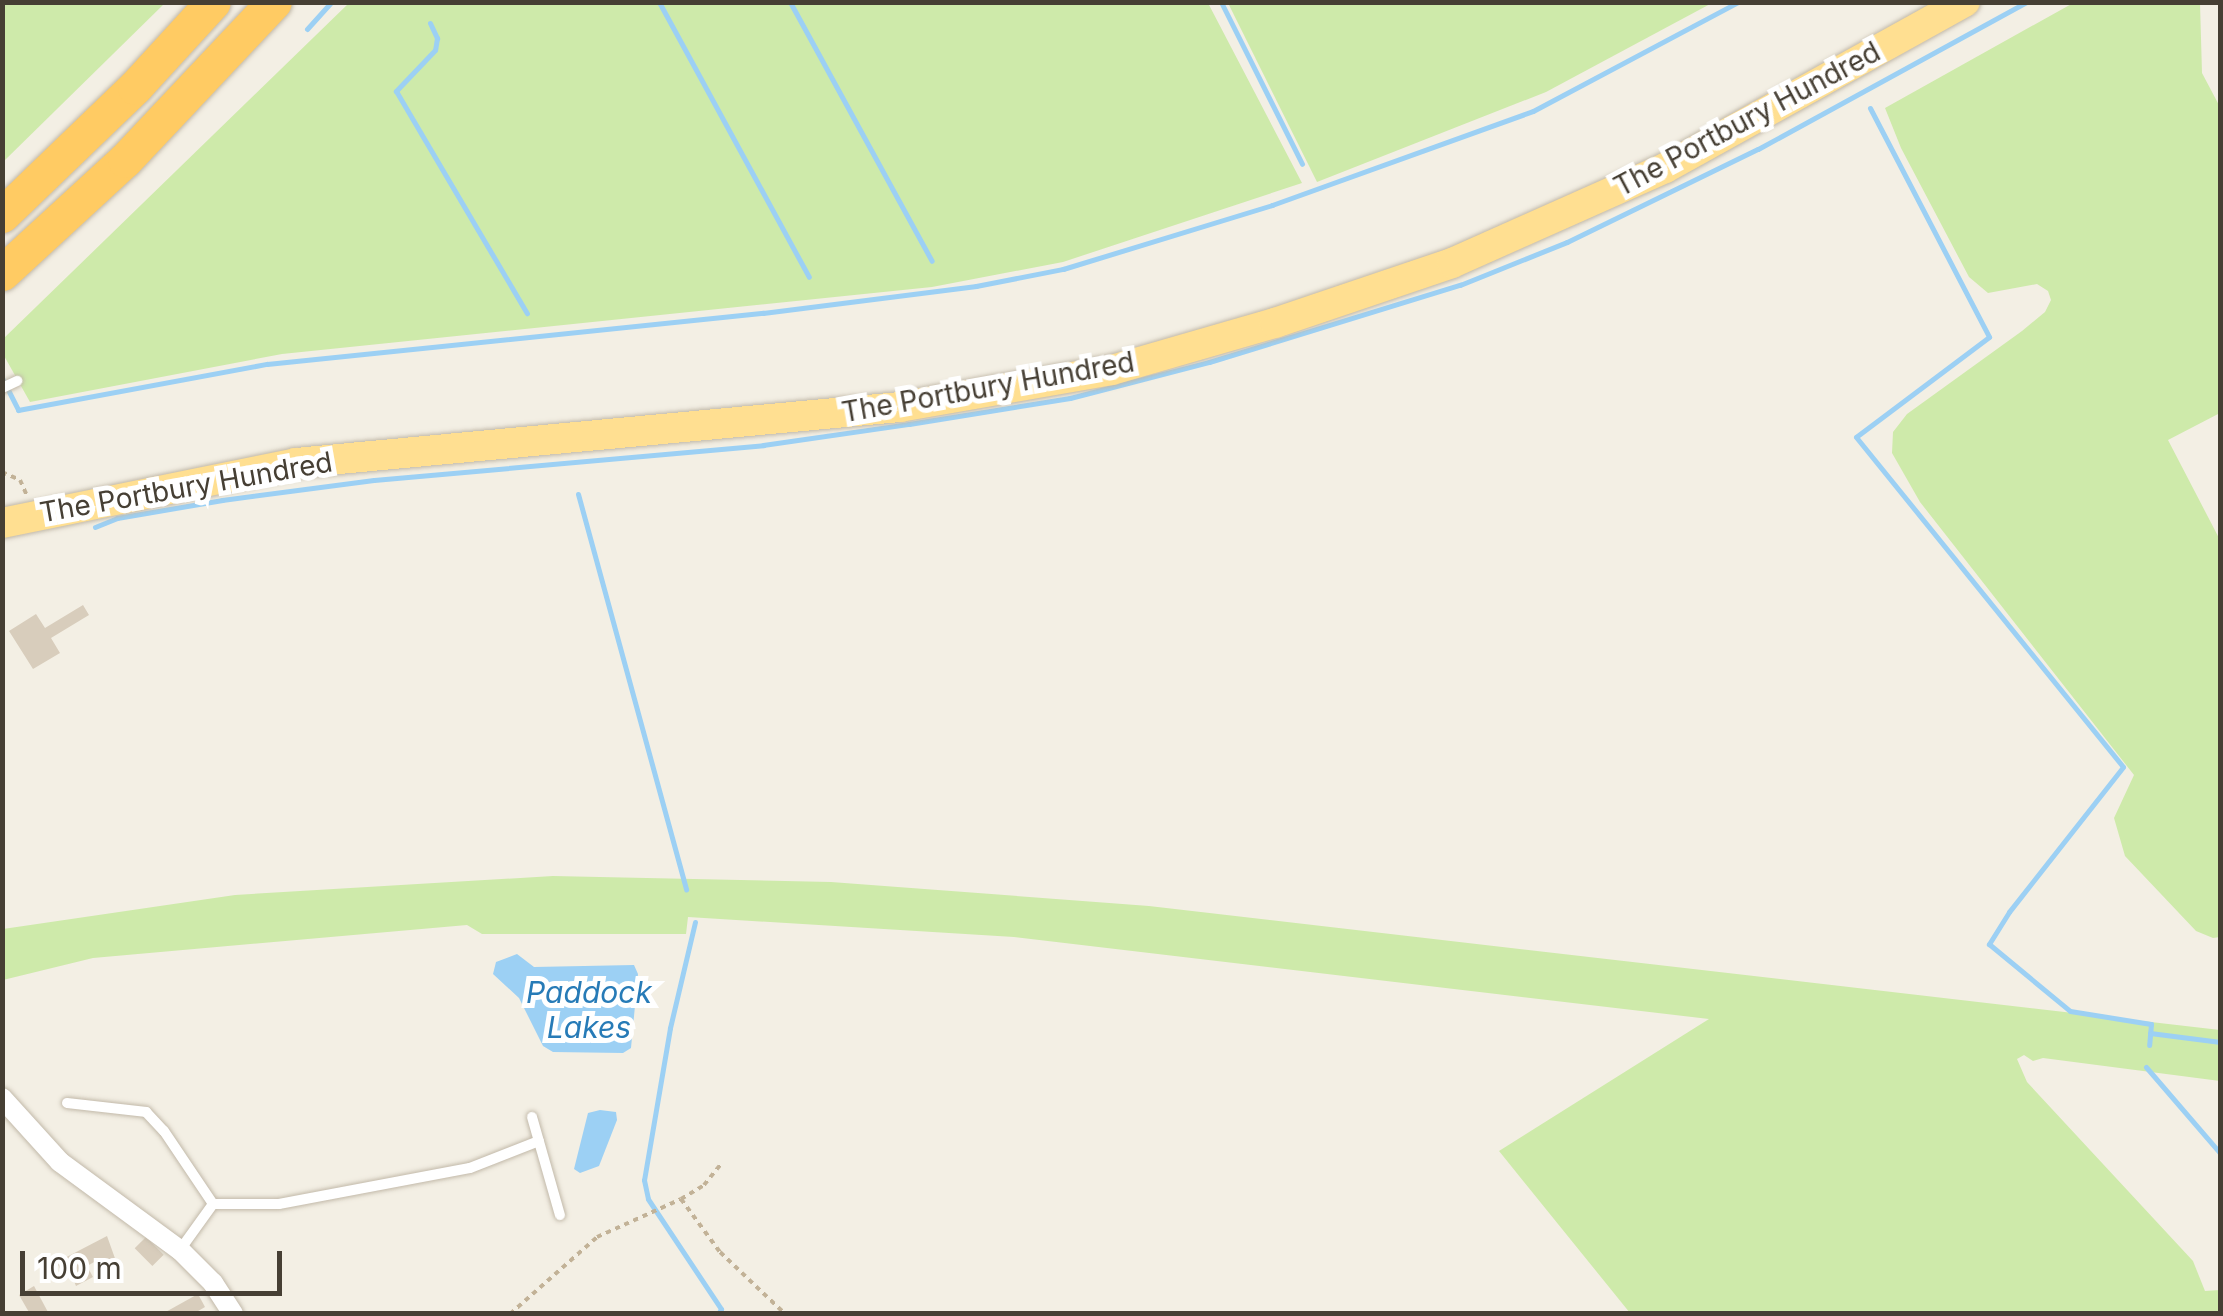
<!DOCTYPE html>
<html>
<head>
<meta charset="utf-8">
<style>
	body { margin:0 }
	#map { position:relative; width:2223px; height:1316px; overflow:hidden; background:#f3efe4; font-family:Inter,sans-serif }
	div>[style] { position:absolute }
	.green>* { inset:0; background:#ceeaaa }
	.water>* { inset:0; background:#9cd0f4 }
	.stream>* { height:5px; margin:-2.5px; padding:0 2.5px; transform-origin:2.5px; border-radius:2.5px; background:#9cd0f4 }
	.building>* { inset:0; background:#d8cdbc; transform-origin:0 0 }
	.path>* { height:4px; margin-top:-2px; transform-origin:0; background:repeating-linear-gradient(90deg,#c2b297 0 5px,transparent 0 10px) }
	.roads { filter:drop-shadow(0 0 2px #c2b9a9) drop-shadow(0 0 2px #c2b9a9) }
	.lane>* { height:10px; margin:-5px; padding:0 5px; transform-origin:5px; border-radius:5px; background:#fff }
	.street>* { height:20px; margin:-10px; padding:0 10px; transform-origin:10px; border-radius:10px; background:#fff }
	.primary>* { height:30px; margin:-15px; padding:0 15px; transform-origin:15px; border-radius:15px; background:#ffdf91 }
	.highway>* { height:35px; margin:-17.5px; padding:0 17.5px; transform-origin:17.5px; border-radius:17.5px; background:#ffcb63 }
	span { translate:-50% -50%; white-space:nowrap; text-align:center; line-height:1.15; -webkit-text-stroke:10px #fff; paint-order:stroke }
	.street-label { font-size:28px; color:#463f34 }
	.water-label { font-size:30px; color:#277bb7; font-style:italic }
	.frame { position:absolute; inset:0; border:5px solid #463f34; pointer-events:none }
	.scale { position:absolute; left:20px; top:1251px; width:262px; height:45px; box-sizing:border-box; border:5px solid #463f34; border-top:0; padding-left:12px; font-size:30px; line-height:35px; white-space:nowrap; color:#463f34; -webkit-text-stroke:8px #fff; paint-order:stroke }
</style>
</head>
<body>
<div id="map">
	<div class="green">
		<div style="clip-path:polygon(3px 2px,165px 2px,165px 3px,3px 162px)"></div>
		<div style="clip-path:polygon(2075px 2px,2200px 3px,2202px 73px,2220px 107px,2220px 413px,2168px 440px,2220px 540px,2220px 937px,2213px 938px,2196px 931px,2125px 856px,2114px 818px,2134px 775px,1920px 502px,1892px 453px,1893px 432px,1907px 414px,2022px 331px,2045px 312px,2051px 300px,2048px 291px,2037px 284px,1988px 293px,1969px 277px,1901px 148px,1885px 108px)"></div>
		<div style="clip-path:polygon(349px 3px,1208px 3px,1302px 183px,1063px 262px,932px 287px,282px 354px,30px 402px,3px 354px,2px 340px)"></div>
		<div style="clip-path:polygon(1228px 3px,1712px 3px,1546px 92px,1317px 182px)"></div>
		<div style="clip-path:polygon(553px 876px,831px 882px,1149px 906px,2220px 1030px,2220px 1081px,2043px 1058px,2033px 1061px,2024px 1055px,2017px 1059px,2027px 1082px,2193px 1261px,2205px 1291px,2220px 1290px,2220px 1313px,1630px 1313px,1499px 1151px,1709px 1019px,1014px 937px,688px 917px,686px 934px,482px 934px,467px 925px,93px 958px,3px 980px,3px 929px,235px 895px)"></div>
	</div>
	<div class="water">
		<div style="clip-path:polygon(517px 954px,534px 967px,634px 965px,638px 974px,631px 1048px,623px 1053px,553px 1052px,543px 1046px,519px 998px,493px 974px,496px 962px)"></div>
		<div style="clip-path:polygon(600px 1110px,616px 1112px,617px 1120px,599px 1166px,580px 1173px,574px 1169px,588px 1113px)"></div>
	</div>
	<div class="stream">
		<div style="left:659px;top:2px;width:313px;rotate:61.4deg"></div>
		<div style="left:790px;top:2px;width:295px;rotate:61.3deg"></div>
		<div style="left:1221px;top:2px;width:181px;rotate:63.4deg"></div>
		<div style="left:430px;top:23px;width:17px;rotate:65deg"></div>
		<div style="left:437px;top:38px;width:12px;rotate:99deg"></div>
		<div style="left:435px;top:50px;width:57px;rotate:133.6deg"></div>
		<div style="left:396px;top:91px;width:258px;rotate:59.5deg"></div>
		<div style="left:307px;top:29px;width:36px;rotate:-48deg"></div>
		<div style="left:1870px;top:108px;width:258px;rotate:62.5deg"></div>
		<div style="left:1989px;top:337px;width:166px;rotate:143.1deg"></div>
		<div style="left:1856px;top:437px;width:424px;rotate:51deg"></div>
		<div style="left:2123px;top:767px;width:184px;rotate:128.2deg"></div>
		<div style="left:2009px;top:912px;width:38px;rotate:122deg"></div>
		<div style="left:1989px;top:944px;width:105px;rotate:39.6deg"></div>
		<div style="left:2070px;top:1011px;width:82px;rotate:9.1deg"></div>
		<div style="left:2151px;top:1024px;width:21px;rotate:95deg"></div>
		<div style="left:2px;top:378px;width:36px;rotate:63deg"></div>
		<div style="left:18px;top:410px;width:253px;rotate:-10.5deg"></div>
		<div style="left:267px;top:364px;width:499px;rotate:-5.9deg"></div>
		<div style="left:763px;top:313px;width:215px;rotate:-7.2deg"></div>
		<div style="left:976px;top:286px;width:89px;rotate:-11.1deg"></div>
		<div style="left:1063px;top:269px;width:219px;rotate:-17deg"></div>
		<div style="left:1272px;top:205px;width:277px;rotate:-19.8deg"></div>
		<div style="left:1533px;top:111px;width:232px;rotate:-28deg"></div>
		<div style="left:578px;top:494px;width:410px;rotate:74.7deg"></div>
		<div style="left:95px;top:527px;width:24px;rotate:-22deg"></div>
		<div style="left:117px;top:518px;width:107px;rotate:-9.7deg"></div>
		<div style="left:222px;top:500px;width:153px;rotate:-7.5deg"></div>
		<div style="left:374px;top:480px;width:391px;rotate:-5.1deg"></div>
		<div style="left:763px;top:445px;width:148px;rotate:-8.2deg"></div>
		<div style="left:909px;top:424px;width:163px;rotate:-9.2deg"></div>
		<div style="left:1070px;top:398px;width:144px;rotate:-14.5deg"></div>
		<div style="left:1209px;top:362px;width:263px;rotate:-17.1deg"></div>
		<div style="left:1460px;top:285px;width:115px;rotate:-21.9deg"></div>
		<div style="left:1567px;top:242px;width:212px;rotate:-26deg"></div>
		<div style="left:1758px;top:149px;width:307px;rotate:-28.7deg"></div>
		<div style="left:695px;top:922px;width:109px;rotate:103.3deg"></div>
		<div style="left:670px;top:1028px;width:154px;rotate:99.7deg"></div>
		<div style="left:644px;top:1180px;width:19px;rotate:78deg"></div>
		<div style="left:648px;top:1199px;width:132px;rotate:56.4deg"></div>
		<div style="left:721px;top:1309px;width:6px;rotate:121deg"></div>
		<div style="left:2150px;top:1033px;width:71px;rotate:7.3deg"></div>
		<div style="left:2146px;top:1067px;width:113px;rotate:49.3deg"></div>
	</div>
	<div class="building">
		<div style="clip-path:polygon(83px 605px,89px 615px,51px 638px,60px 653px,33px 669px,9px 631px,36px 614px,45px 628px)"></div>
		<div style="clip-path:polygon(107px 1236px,117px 1264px,101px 1272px,96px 1261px,87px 1266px,93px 1277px,76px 1286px,71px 1274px,64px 1278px,57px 1262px)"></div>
		<div style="left:146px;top:1237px;width:25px;height:16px;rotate:45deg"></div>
		<div style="clip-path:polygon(34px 1286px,49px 1314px,30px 1314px,19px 1295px)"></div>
		<div style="clip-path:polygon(198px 1294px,205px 1307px,193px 1314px,162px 1314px)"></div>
	</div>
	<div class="path">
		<div style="left:2px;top:472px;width:20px;rotate:24deg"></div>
		<div style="left:20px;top:480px;width:17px;rotate:66deg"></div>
		<div style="left:681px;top:1199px;width:66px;rotate:53.7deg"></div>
		<div style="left:720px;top:1252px;width:90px;rotate:43.6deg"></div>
		<div style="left:510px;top:1314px;width:116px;rotate:-41.5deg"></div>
		<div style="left:597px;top:1237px;width:92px;rotate:-24.3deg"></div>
		<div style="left:681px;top:1199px;width:27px;rotate:-31deg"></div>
		<div style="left:704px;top:1185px;width:27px;rotate:-51deg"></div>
	</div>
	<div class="roads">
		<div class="lane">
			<div style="left:2px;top:388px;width:17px;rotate:-25deg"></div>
			<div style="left:67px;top:1103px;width:80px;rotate:6.5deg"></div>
			<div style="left:146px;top:1112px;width:26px;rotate:47deg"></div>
			<div style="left:164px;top:1131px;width:88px;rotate:56.1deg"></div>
			<div style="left:213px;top:1204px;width:57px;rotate:125.7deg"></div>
			<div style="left:532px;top:1117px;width:102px;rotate:74.1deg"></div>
			<div style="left:213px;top:1204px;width:66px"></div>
			<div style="left:279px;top:1204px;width:194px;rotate:-10.7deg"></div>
			<div style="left:470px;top:1168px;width:74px;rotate:-21.4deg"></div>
		</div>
		<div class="street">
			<div style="left:2px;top:1098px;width:86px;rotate:47.8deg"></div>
			<div style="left:60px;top:1162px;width:149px;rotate:36.3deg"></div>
			<div style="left:180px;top:1250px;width:47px;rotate:45deg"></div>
			<div style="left:213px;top:1283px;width:37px;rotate:57deg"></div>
		</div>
		<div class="primary">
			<div style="left:2px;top:523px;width:300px;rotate:-11.5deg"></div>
			<div style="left:296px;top:463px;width:607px;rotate:-5.3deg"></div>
			<div style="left:900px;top:407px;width:215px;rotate:-9.9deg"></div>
			<div style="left:1112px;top:370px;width:170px;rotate:-16.1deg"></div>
			<div style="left:1275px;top:323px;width:187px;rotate:-18.7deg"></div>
			<div style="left:1452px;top:263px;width:233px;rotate:-24deg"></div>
			<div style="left:1665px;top:168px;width:343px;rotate:-29deg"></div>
		</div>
		<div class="highway">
			<div style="left:2px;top:215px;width:185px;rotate:-43.9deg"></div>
			<div style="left:135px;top:87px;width:115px;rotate:-47.5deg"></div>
			<div style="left:2px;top:273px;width:167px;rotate:-42.6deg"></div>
			<div style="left:125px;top:160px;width:217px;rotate:-46.7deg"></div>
		</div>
	</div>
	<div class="street-label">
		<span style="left:1747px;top:119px;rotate:-28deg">The Portbury Hundred</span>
		<span style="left:988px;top:387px;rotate:-10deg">The Portbury Hundred</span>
		<span style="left:186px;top:487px;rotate:-10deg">The Portbury Hundred</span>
	</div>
	<div class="water-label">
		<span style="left:589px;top:1009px">Paddock<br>Lakes</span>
	</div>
	<div class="frame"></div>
	<div class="scale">100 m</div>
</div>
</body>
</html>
